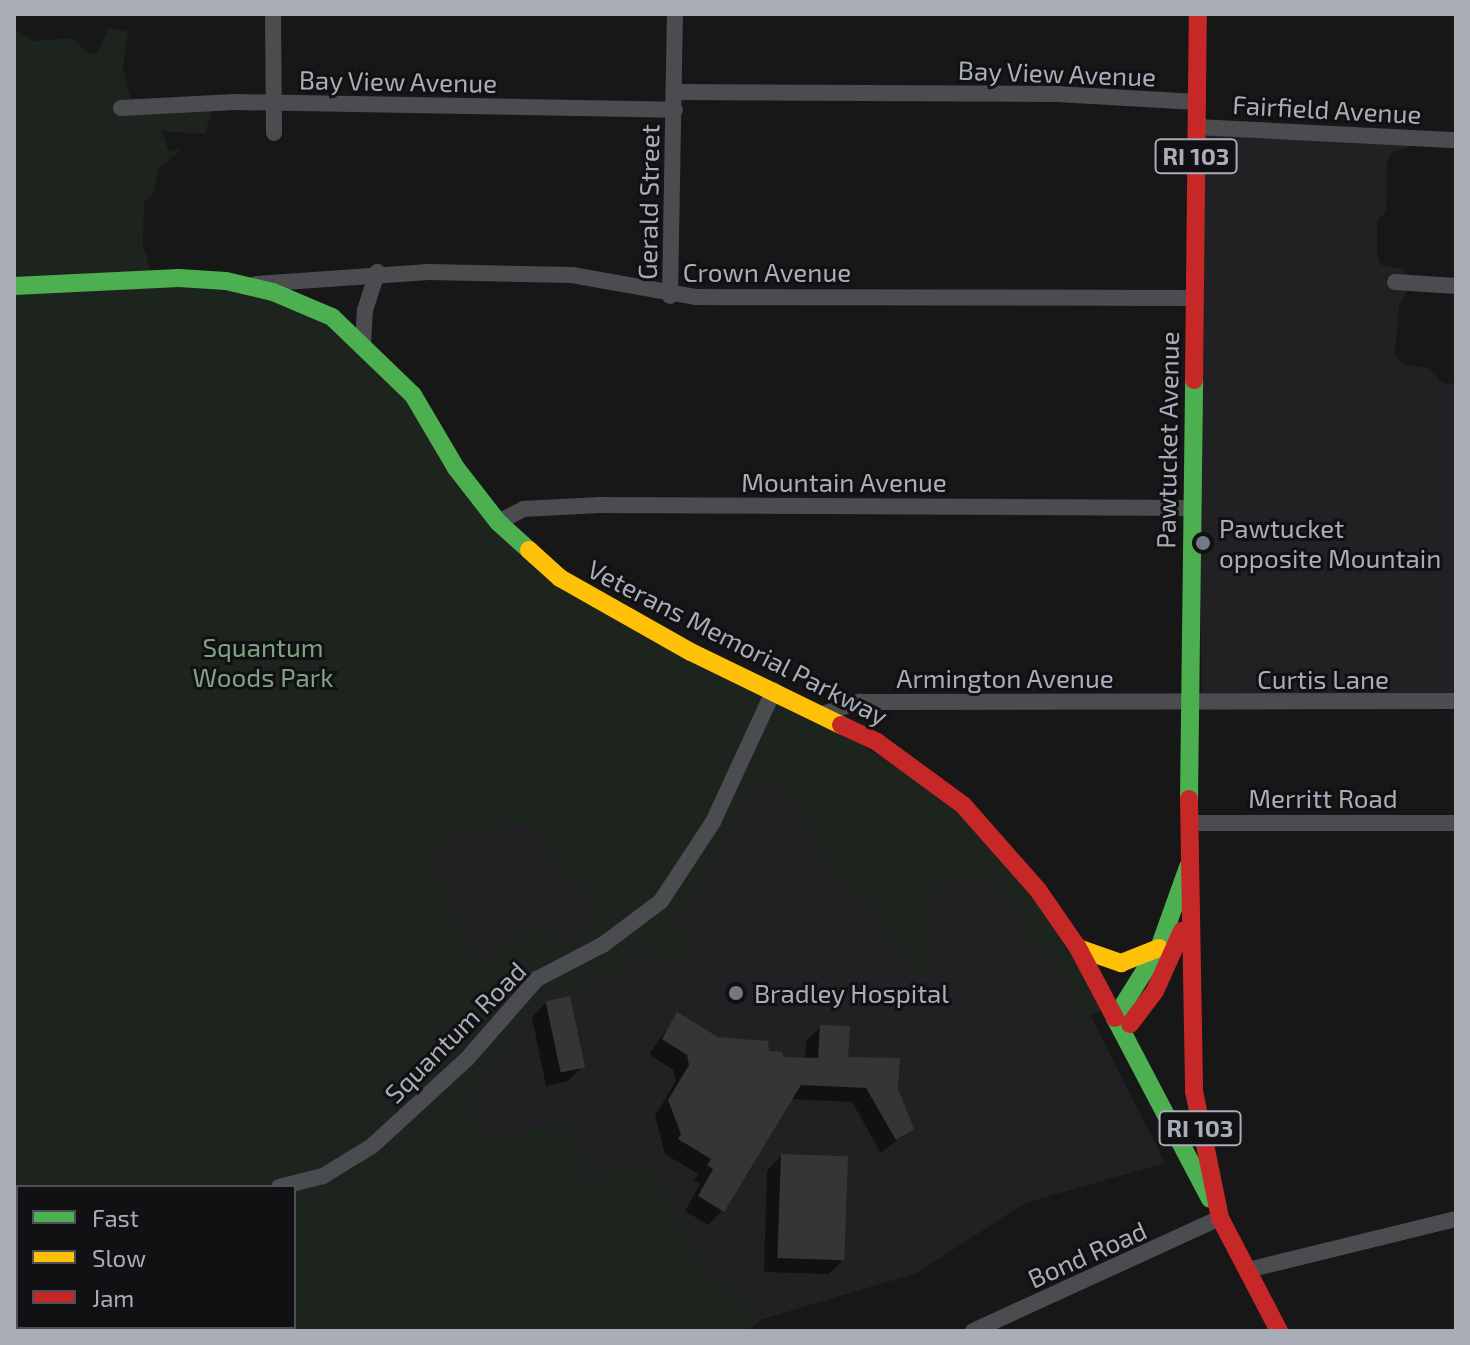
<!DOCTYPE html>
<html>
<head>
<meta charset="utf-8">
<style>
	body { margin:0 }
	#map { position:relative; width:1470px; height:1345px; overflow:hidden; background:#171717; font-family:"Exo 2",sans-serif }
	div>[style] { position:absolute }
	.built>* { inset:0; background:#212123 }
	.green>* { inset:0; background:#1d241e }
	.shadow>* { inset:0; background:#0007 }
	.building>* { inset:0; background:#353536; transform-origin:0 0 }
	.street>* { height:16px; margin:-8px; padding:0 8px; transform-origin:8px; border-radius:8px; background:#4b4c50 }
	.fast>* { height:18px; margin:-9px; padding:0 9px; transform-origin:9px; border-radius:9px; background:#4caf50 }
	.slow>* { height:18px; margin:-9px; padding:0 9px; transform-origin:9px; border-radius:9px; background:#ffc107 }
	.jam>* { height:18px; margin:-9px; padding:0 9px; transform-origin:9px; border-radius:9px; background:#c62828 }
	.dots>* { width:22px; height:22px; translate:-50% -50%; box-sizing:border-box; border:4px solid #111113; border-radius:50% }
	span { translate:-50% -50%; white-space:nowrap; text-align:center; line-height:1.15; -webkit-text-stroke:6px #111113; paint-order:stroke }
	.shield-label span { padding:2px 6px; background:#111113; border:2px solid; border-radius:6px; -webkit-text-stroke-width:0 }
	.shield-label { font-size:24px; color:#a8adb8; font-weight:700 }
	.street-label { font-size:26px; color:#a8adb8 }
	.poi-label { font-size:26px; color:#a8adb8 }
	.left { translate:0 -50%; text-align:left }
	.park-label { font-size:26px; color:#7fa381 }
	.frame { position:absolute; inset:0; border:16px solid #a8adb8; pointer-events:none }
	.legend { position:absolute; left:16px; top:1185px; width:280px; height:144px; box-sizing:border-box; background:#111113; border:2px solid #4d4f55; margin:0; padding:10px 14px; list-style:none; font-size:24px; color:#a8adb8 }
	.legend li { display:flex; align-items:center; gap:16px; height:40px }
	.legend b { width:40px; border:2px solid #4d4f55 }
</style>
</head>
<body>
<div id="map">
	<div class="built">
		<div style="clip-path:polygon(1195px 131px,1406px 137px,1409px 147px,1393px 152px,1387px 161px,1386px 213px,1377px 220px,1377px 252px,1381px 265px,1404px 269px,1405px 296px,1399px 304px,1395px 354px,1403px 364px,1429px 368px,1443px 383px,1456px 384px,1456px 698px,1335px 709px,1202px 711px)"></div>
		<div style="clip-path:polygon(597px 767px,913px 783px,1051px 937px,1165px 1163px,1025px 1203px,917px 1273px,749px 1323px,494px 1321px,395px 898px,467px 805px)"></div>
	</div>
	<div class="green">
		<div style="clip-path:polygon(evenodd,14px 20px,16px 30px,34px 41px,72px 38px,89px 54px,98px 52px,108px 28px,128px 32px,123px 67px,131px 101px,212px 108px,205px 134px,162px 131px,169px 152px,182px 149px,158px 169px,153px 194px,144px 202px,143px 245px,153px 278px,279px 293px,377px 353px,537px 559px,788px 695px,987px 828px,1106px 1009px,1081px 1019px,1070px 1006px,1068px 984px,1053px 955px,1026px 949px,1019px 910px,997px 886px,957px 885px,923px 895px,931px 956px,924px 978px,919px 977px,908px 956px,892px 949px,866px 899px,851px 897px,840px 883px,782px 786px,762px 780px,753px 784px,697px 886px,697px 901px,678px 913px,677px 922px,689px 942px,683px 970px,642px 949px,631px 955px,625px 972px,551px 993px,470px 1090px,473px 1115px,484px 1138px,569px 1121px,587px 1167px,585px 1181px,600px 1172px,648px 1161px,703px 1271px,738px 1295px,760px 1321px,747px 1331px,14px 1331px,14px 20px,520px 824px,528px 825px,558px 869px,598px 902px,587px 934px,563px 939px,535px 929px,485px 956px,474px 952px,430px 854px,444px 840px,520px 824px,14px 20px,18px 1187px,294px 1187px,294px 1327px,18px 1327px,18px 1187px)"></div>
	</div>
	<div class="shadow">
		<div style="clip-path:polygon(546px 1003px,583px 1066px,568px 1081px,546px 1086px,532px 1017px)"></div>
		<div style="clip-path:polygon(678px 1014px,718px 1039px,782px 1059px,805px 1059px,806px 1041px,820px 1027px,846px 1059px,896px 1090px,912px 1128px,881px 1153px,852px 1102px,790px 1099px,722px 1211px,708px 1225px,685px 1211px,700px 1184px,694px 1180px,698px 1174px,665px 1154px,655px 1116px,676px 1081px,673px 1070px,649px 1054px)"></div>
		<div style="clip-path:polygon(781px 1156px,844px 1259px,829px 1274px,764px 1272px,767px 1171px)"></div>
	</div>
	<div class="building">
		<div style="left:570px;top:996px;width:73px;height:25px;rotate:78deg"></div>
		<div style="clip-path:polygon(677px 1012px,718px 1037px,768px 1041px,769px 1051px,782px 1052px,784px 1057px,818px 1058px,820px 1025px,850px 1026px,848px 1057px,900px 1058px,898px 1089px,914px 1129px,896px 1140px,866px 1088px,801px 1085px,724px 1212px,698px 1196px,713px 1169px,707px 1165px,711px 1159px,678px 1139px,681px 1134px,668px 1100px,689px 1065px,687px 1055px,662px 1039px)"></div>
		<div style="left:781px;top:1154px;width:67px;height:104px;rotate:2deg"></div>
	</div>
	<div class="street">
		<div style="left:273px;top:14px;width:119px;rotate:89.5deg"></div>
		<div style="left:676px;top:92px;width:381px;rotate:0.3deg"></div>
		<div style="left:1057px;top:94px;width:140px;rotate:3.3deg"></div>
		<div style="left:121px;top:108px;width:113px;rotate:-3deg"></div>
		<div style="left:234px;top:102px;width:441px;rotate:1deg"></div>
		<div style="left:1196px;top:127px;width:260px;rotate:2.9deg"></div>
		<div style="left:1395px;top:282px;width:61px;rotate:3.8deg"></div>
		<div style="left:256px;top:284px;width:173px;rotate:-4deg"></div>
		<div style="left:429px;top:272px;width:143px;rotate:1.2deg"></div>
		<div style="left:572px;top:275px;width:125px;rotate:10.1deg"></div>
		<div style="left:695px;top:297px;width:500px;rotate:0.11deg"></div>
		<div style="left:670px;top:296px;width:282px;rotate:-89deg"></div>
		<div style="left:363px;top:346px;width:36px;rotate:-87deg"></div>
		<div style="left:365px;top:310px;width:40px;rotate:-72deg"></div>
		<div style="left:498px;top:522px;width:28px;rotate:-27deg"></div>
		<div style="left:523px;top:509px;width:77px;rotate:-3deg"></div>
		<div style="left:600px;top:505px;width:593px;rotate:0.29deg"></div>
		<div style="left:822px;top:714px;width:40px;rotate:-18deg"></div>
		<div style="left:860px;top:702px;width:596px;rotate:-0.1deg"></div>
		<div style="left:1190px;top:823px;width:266px"></div>
		<div style="left:279px;top:1187px;width:45px;rotate:-14deg"></div>
		<div style="left:323px;top:1176px;width:57px;rotate:-31.5deg"></div>
		<div style="left:372px;top:1146px;width:127px;rotate:-42.5deg"></div>
		<div style="left:466px;top:1060px;width:108px;rotate:-48.8deg"></div>
		<div style="left:537px;top:979px;width:76px;rotate:-27.6deg"></div>
		<div style="left:604px;top:944px;width:71px;rotate:-37deg"></div>
		<div style="left:661px;top:901px;width:95px;rotate:-56.6deg"></div>
		<div style="left:713px;top:822px;width:145px;rotate:-65.2deg"></div>
		<div style="left:1248px;top:1270px;width:214px;rotate:-13.8deg"></div>
		<div style="left:121px;top:1331px;width:4px;rotate:-90deg"></div>
		<div style="left:973px;top:1331px;width:272px;rotate:-24.6deg"></div>
	</div>
	<div class="fast">
		<div style="left:14px;top:286px;width:165px;rotate:-2.8deg"></div>
		<div style="left:179px;top:278px;width:47px;rotate:3.7deg"></div>
		<div style="left:226px;top:281px;width:48px;rotate:13.2deg"></div>
		<div style="left:273px;top:292px;width:64px;rotate:23deg"></div>
		<div style="left:332px;top:317px;width:112px;rotate:43.9deg"></div>
		<div style="left:413px;top:395px;width:85px;rotate:59.5deg"></div>
		<div style="left:456px;top:468px;width:68px;rotate:52.1deg"></div>
		<div style="left:498px;top:522px;width:42px;rotate:42.1deg"></div>
		<div style="left:1189px;top:799px;width:419px;rotate:-89.3deg"></div>
		<div style="left:1188px;top:867px;width:86px;rotate:109.7deg"></div>
		<div style="left:1159px;top:948px;width:83px;rotate:122.2deg"></div>
		<div style="left:1115px;top:1018px;width:204px;rotate:62.3deg"></div>
	</div>
	<div class="slow">
		<div style="left:529px;top:550px;width:42px;rotate:42.1deg"></div>
		<div style="left:560px;top:578px;width:150px;rotate:29.5deg"></div>
		<div style="left:691px;top:652px;width:167px;rotate:26deg"></div>
		<div style="left:1078px;top:948px;width:46px;rotate:19.2deg"></div>
		<div style="left:1121px;top:963px;width:41px;rotate:-21.5deg"></div>
	</div>
	<div class="jam">
		<div style="left:1194px;top:380px;width:366px;rotate:-89.4deg"></div>
		<div style="left:841px;top:725px;width:40px;rotate:25deg"></div>
		<div style="left:877px;top:742px;width:107px;rotate:36.2deg"></div>
		<div style="left:963px;top:805px;width:113px;rotate:48.6deg"></div>
		<div style="left:1038px;top:890px;width:70px;rotate:55.4deg"></div>
		<div style="left:1078px;top:948px;width:79px;rotate:62.1deg"></div>
		<div style="left:1189px;top:799px;width:292px;rotate:89deg"></div>
		<div style="left:1194px;top:1091px;width:130px;rotate:78.4deg"></div>
		<div style="left:1220px;top:1218px;width:127px;rotate:62.4deg"></div>
		<div style="left:1130px;top:1024px;width:41px;rotate:-52.9deg"></div>
		<div style="left:1155px;top:991px;width:66px;rotate:-65.8deg"></div>
	</div>
	<div class="dots">
		<div style="left:1203px;top:543px;background:#757880"></div>
		<div style="left:736px;top:993px;background:#757880"></div>
	</div>
	<div class="shield-label">
		<span style="left:1196px;top:156px">RI 103</span>
		<span style="left:1200px;top:1128px">RI 103</span>
	</div>
	<div class="street-label">
		<span style="left:1057px;top:73px;rotate:2deg">Bay View Avenue</span>
		<span style="left:398px;top:81px;rotate:1deg">Bay View Avenue</span>
		<span style="left:1327px;top:109px;rotate:3deg">Fairfield Avenue</span>
		<span style="left:648px;top:202px;rotate:-89deg">Gerald Street</span>
		<span style="left:767px;top:272px">Crown Avenue</span>
		<span style="left:1167px;top:440px;rotate:-89deg">Pawtucket Avenue</span>
		<span style="left:844px;top:482px">Mountain Avenue</span>
		<span style="left:738px;top:642px;rotate:27deg">Veterans Memorial Parkway</span>
		<span style="left:1005px;top:678px">Armington Avenue</span>
		<span style="left:1323px;top:679px">Curtis Lane</span>
		<span style="left:1323px;top:798px">Merritt Road</span>
		<span style="left:455px;top:1032px;rotate:-45deg">Squantum Road</span>
		<span style="left:1087px;top:1254px;rotate:-24deg">Bond Road</span>
	</div>
	<div class="poi-label">
		<span class="left" style="left:1219px;top:543px">Pawtucket<br>opposite Mountain</span>
		<span class="left" style="left:754px;top:993px">Bradley Hospital</span>
	</div>
	<div class="park-label">
		<span style="left:263px;top:662px">Squantum<br>Woods Park</span>
	</div>
	<div class="frame"></div>
	<ul class="legend">
	<li><b style="height:10px;background:#4caf50"></b>Fast</li>
	<li><b style="height:10px;background:#ffc107"></b>Slow</li>
	<li><b style="height:10px;background:#c62828"></b>Jam</li>
	</ul>
</div>
</body>
</html>
